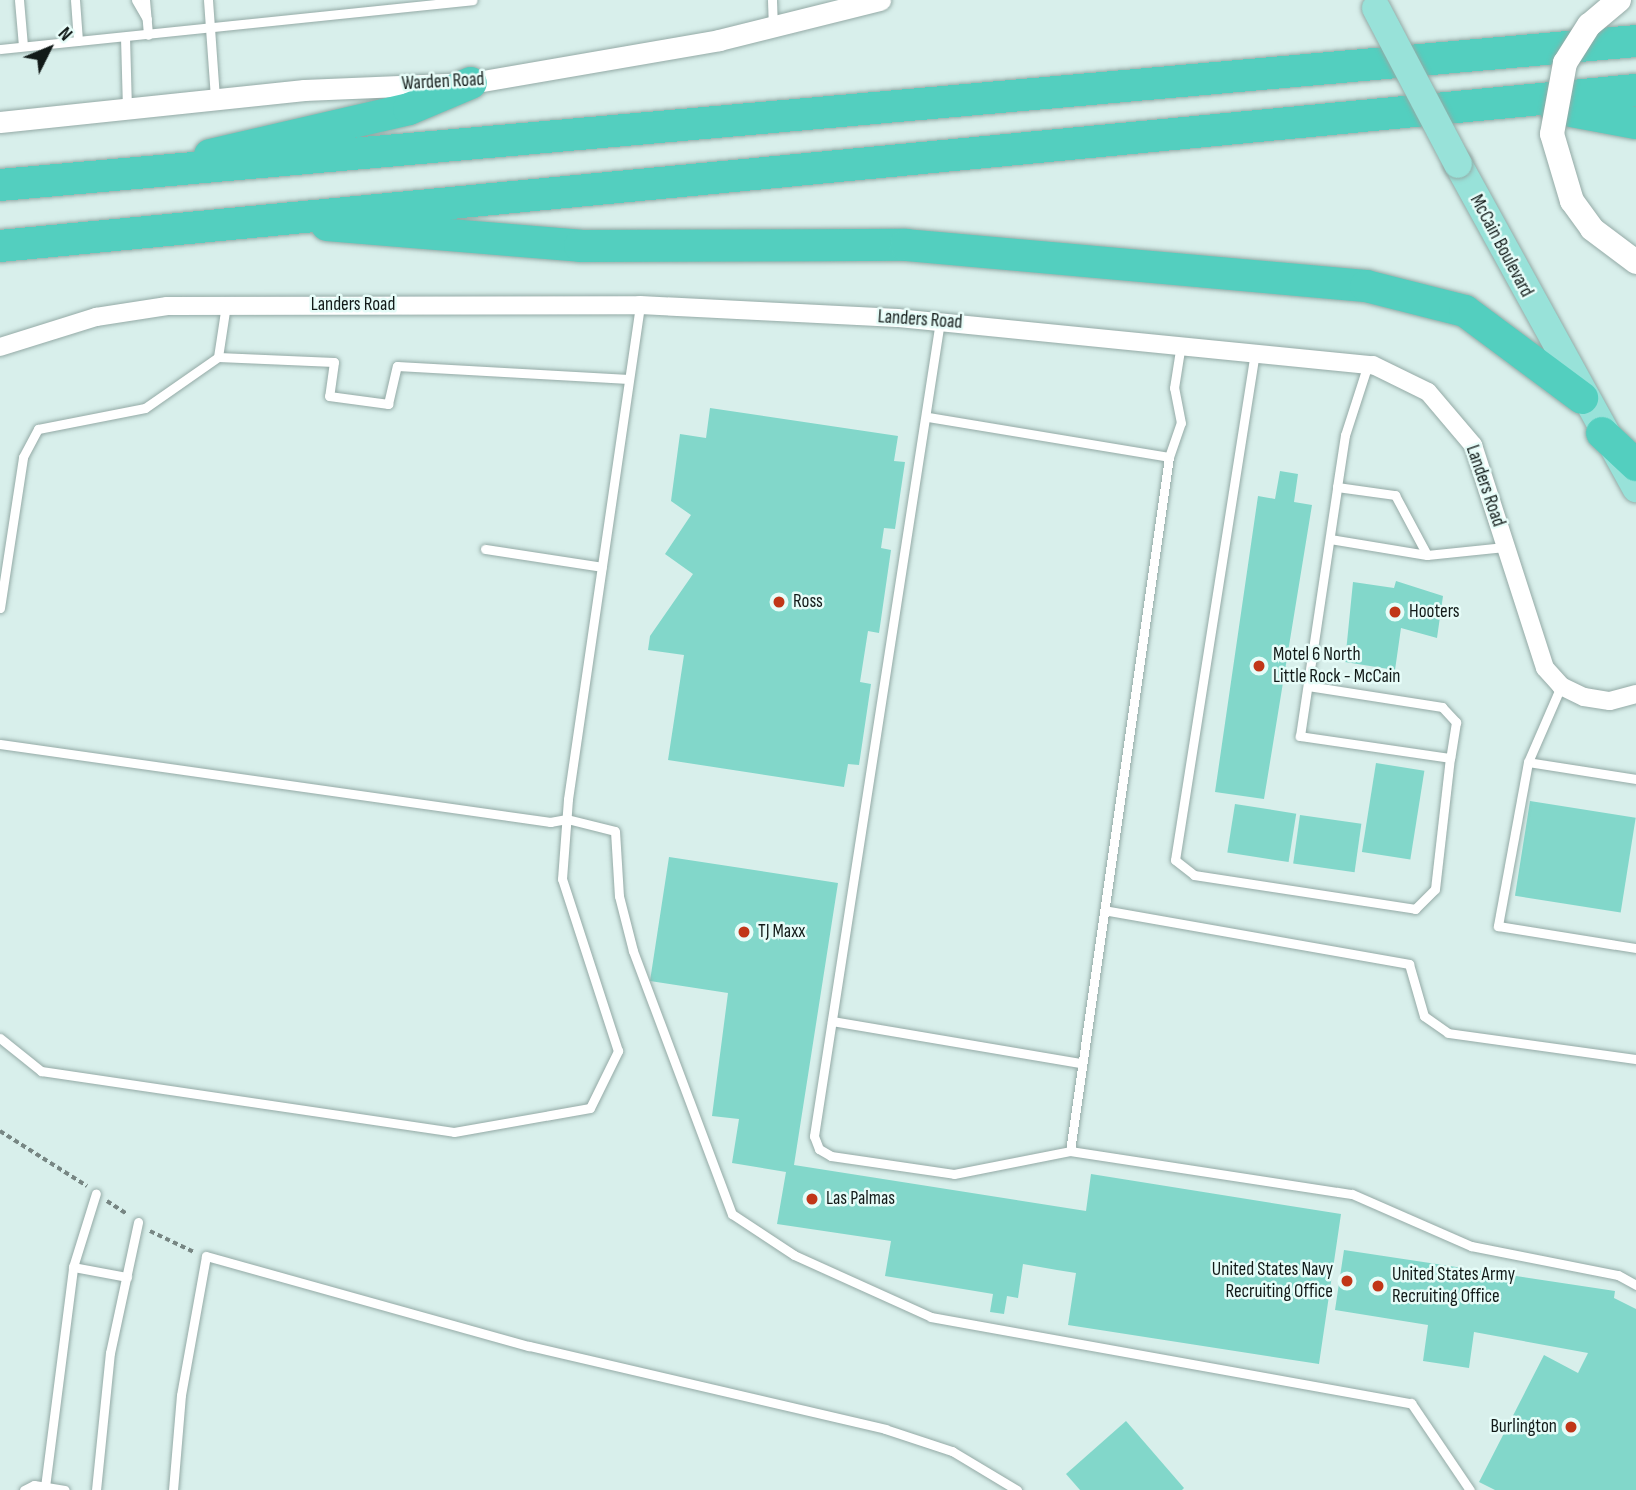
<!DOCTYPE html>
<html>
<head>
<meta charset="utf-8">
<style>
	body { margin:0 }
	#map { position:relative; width:1636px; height:1490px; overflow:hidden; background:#d8efeb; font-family:"Sofia Sans Condensed",sans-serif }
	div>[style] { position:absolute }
	.building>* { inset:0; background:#82d7ca; transform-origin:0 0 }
	.path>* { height:3.5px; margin-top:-1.75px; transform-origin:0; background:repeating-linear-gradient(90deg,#778683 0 5px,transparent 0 8.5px) }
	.roads { filter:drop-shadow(0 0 2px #94aaa6) drop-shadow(0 0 2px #94aaa6) }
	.service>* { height:9px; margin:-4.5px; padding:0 4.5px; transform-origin:4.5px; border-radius:4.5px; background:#fff }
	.minor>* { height:18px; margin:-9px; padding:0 9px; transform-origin:9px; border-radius:9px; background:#fff }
	.tertiary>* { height:21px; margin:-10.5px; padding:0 10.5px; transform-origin:10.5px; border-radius:10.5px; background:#fff }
	.primary>* { height:28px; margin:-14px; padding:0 14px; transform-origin:14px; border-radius:14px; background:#98e2d9 }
	.motorway>* { height:32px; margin:-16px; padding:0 16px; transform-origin:16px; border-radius:16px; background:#53cfbf }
	.bridges { filter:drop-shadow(0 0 2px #94aaa6) drop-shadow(0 0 2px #94aaa6) }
	.secondary-bridge>* { height:24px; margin:-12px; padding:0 12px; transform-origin:12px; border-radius:12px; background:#fff }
	.primary-bridge>* { height:28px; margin:-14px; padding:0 14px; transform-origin:14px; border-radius:14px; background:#98e2d9 }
	.dots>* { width:19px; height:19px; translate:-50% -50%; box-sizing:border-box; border:4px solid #e6fcf8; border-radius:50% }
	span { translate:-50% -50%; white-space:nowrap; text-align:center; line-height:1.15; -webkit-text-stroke:5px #e6fcf8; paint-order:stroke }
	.street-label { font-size:19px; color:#121a18 }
	.poi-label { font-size:19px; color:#121a18 }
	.left { translate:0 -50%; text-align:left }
	.right { translate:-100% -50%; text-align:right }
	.north { position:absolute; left:14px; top:14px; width:70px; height:70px; -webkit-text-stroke:5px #e6fcf8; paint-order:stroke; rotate:47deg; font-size:19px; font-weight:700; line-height:28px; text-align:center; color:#121a18 }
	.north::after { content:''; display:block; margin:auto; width:24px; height:32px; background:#121a18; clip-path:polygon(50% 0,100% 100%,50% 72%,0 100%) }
</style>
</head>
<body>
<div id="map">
	<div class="building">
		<div style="clip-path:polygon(710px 408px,898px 436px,894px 461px,905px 462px,895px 529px,884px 528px,881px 548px,891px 550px,879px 633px,868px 631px,860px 682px,871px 684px,859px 765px,848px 764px,844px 787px,668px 760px,684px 655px,648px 650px,650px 636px,693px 574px,665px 554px,691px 515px,671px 501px,680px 434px,706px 438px)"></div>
		<div style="clip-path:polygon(1280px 471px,1298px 474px,1294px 502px,1312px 505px,1264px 799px,1215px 792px,1258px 496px,1275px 499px)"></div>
		<div style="clip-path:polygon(1396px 581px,1443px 596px,1437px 638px,1401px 628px,1395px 670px,1345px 662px,1353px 582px,1394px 588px)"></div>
		<div style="left:1376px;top:763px;width:49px;height:90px;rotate:9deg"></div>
		<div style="left:1530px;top:801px;width:107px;height:96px;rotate:9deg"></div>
		<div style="left:1235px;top:804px;width:62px;height:49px;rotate:9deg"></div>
		<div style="left:1300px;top:815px;width:62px;height:49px;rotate:8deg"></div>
		<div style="clip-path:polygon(669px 857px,838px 883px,794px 1165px,1086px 1211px,1091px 1174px,1341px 1214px,1319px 1364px,1068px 1325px,1076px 1273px,1057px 1270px,1023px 1264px,1018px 1298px,1007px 1296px,1004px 1314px,990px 1312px,993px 1294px,885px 1276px,891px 1241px,777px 1224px,786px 1172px,732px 1163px,739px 1119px,712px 1116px,728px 993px,650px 981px)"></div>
		<div style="clip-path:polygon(1344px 1250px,1615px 1291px,1614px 1298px,1636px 1309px,1636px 1490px,1495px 1490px,1479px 1482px,1544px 1355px,1578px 1373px,1588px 1353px,1474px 1332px,1469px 1368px,1423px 1361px,1428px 1325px,1335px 1310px)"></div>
		<div style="clip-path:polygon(1126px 1421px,1184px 1488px,1182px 1490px,1080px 1490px,1066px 1474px)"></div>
	</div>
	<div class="path">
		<div style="left:0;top:1131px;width:103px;rotate:32.3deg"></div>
		<div style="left:107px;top:1201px;width:24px;rotate:33deg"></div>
		<div style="left:150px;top:1231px;width:49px;rotate:25.5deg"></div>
	</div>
	<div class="roads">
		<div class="service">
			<div style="left:19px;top:0;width:46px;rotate:85deg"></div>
			<div style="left:75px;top:0;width:41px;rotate:85.8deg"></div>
			<div style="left:136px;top:0;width:22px;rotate:60deg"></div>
			<div style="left:145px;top:0;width:35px;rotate:85deg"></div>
			<div style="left:208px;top:0;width:98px;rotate:85.9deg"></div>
			<div style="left:772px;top:0;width:26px;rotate:88deg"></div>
			<div style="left:125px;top:37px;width:72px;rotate:88.4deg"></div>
			<div style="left:0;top:49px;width:475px;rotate:-5.9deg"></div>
			<div style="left:940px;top:321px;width:825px;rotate:98.79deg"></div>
			<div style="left:814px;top:1136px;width:14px;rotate:69deg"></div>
			<div style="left:819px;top:1149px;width:14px;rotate:30deg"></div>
			<div style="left:831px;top:1156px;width:124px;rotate:8.3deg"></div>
			<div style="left:954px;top:1174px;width:118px;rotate:-11.2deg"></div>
			<div style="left:1070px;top:1151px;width:285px;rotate:8.7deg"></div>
			<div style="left:1352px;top:1194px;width:130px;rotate:23.6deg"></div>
			<div style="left:1471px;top:1246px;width:150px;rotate:11.2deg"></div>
			<div style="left:1618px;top:1275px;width:21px;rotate:29deg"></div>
			<div style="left:1255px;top:352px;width:514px;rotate:98.95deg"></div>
			<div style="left:1175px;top:860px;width:24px;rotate:38deg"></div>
			<div style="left:1194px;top:875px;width:224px;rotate:8.7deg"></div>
			<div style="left:1415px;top:909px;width:28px;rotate:-45deg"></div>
			<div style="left:1435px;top:889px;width:132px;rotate:-83.5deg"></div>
			<div style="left:1450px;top:758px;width:152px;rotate:-171.7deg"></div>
			<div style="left:1300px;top:736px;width:252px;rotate:-81.5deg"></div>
			<div style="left:218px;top:357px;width:116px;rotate:2.5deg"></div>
			<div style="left:334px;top:362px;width:34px;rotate:98deg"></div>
			<div style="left:329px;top:396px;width:60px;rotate:7.7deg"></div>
			<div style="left:388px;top:404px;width:39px;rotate:-77deg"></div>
			<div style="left:397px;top:366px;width:232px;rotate:3.2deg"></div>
			<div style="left:1368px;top:364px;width:75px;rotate:107.9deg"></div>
			<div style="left:1345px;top:435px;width:53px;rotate:98.7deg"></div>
			<div style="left:1337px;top:487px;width:59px;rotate:7.9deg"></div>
			<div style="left:1395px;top:495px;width:68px;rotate:61.9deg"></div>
			<div style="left:1427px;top:555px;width:78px;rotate:-5.9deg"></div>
			<div style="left:928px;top:417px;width:244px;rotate:9.4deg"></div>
			<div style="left:1330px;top:539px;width:98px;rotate:9.4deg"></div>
			<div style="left:485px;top:549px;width:118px;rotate:8.7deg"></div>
			<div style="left:0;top:608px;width:153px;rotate:-81.3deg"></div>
			<div style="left:23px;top:457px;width:32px;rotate:-62deg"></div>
			<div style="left:38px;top:429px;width:109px;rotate:-11.1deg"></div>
			<div style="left:145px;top:408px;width:89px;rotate:-34.9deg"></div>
			<div style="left:218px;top:357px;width:53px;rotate:-81.3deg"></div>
			<div style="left:1308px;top:686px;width:136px;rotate:8.9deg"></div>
			<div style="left:1442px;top:707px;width:21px;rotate:47deg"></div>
			<div style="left:1456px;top:722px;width:36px;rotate:99deg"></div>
			<div style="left:0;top:744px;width:556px;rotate:8.07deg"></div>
			<div style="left:550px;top:822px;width:17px;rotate:-10deg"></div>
			<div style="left:567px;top:819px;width:49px;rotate:14deg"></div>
			<div style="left:615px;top:831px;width:65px;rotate:86.5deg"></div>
			<div style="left:619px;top:896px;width:57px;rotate:75.7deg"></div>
			<div style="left:633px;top:951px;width:281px;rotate:69.4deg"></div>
			<div style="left:732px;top:1214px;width:74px;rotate:33.5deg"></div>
			<div style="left:794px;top:1255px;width:150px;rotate:24.3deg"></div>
			<div style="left:931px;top:1317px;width:488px;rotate:10.2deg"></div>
			<div style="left:1411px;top:1403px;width:105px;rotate:55.9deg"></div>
			<div style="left:1528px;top:762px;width:83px;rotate:-66.5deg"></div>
			<div style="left:1636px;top:779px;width:109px;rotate:-171.1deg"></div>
			<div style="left:1528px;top:762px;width:167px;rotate:100.4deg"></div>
			<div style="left:1498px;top:926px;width:140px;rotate:9.1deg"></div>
			<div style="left:1109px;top:911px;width:305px;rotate:10deg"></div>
			<div style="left:1409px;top:964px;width:54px;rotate:73.9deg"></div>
			<div style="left:1424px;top:1016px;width:29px;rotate:35deg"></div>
			<div style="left:1448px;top:1033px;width:190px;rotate:7.9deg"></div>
			<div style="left:832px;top:1021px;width:253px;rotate:9.6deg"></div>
			<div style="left:0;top:1038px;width:53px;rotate:38.8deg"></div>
			<div style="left:41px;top:1071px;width:417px;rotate:8.4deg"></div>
			<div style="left:454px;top:1132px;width:138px;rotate:-10deg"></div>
			<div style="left:590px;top:1108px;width:64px;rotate:-63.8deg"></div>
			<div style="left:618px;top:1051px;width:181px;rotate:-108deg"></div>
			<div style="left:562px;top:879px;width:80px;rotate:-85.7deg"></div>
			<div style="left:568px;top:799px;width:499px;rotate:-81.7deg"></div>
			<div style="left:1070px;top:1151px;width:701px;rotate:-81.88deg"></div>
			<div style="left:1169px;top:457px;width:36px;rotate:-71deg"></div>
			<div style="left:1181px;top:423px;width:36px;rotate:-101deg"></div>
			<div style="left:1174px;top:388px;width:45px;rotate:-81deg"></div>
			<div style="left:73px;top:1267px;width:55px;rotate:10.5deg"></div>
			<div style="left:45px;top:1487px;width:222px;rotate:-82.7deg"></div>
			<div style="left:73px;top:1267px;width:77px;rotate:-72.7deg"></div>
			<div style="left:24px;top:1490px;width:11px;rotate:-27deg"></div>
			<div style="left:34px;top:1485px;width:31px;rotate:9deg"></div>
			<div style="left:96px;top:1490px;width:138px;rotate:-84.2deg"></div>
			<div style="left:110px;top:1353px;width:134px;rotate:-77.9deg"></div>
			<div style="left:173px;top:1490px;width:95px;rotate:-85.2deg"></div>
			<div style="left:181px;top:1395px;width:141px;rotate:-79.8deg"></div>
			<div style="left:206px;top:1256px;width:335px;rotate:15.6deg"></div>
			<div style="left:529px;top:1346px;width:366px;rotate:13.1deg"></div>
			<div style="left:885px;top:1429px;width:71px;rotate:18.2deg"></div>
			<div style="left:952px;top:1451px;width:76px;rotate:31deg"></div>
		</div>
		<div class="minor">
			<div style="left:0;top:347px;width:101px;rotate:-17.4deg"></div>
			<div style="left:96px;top:317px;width:72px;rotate:-8.8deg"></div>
			<div style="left:167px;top:306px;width:473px;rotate:-0.1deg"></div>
			<div style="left:640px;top:305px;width:258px;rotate:2.9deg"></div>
			<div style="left:898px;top:318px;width:477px;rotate:5.7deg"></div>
			<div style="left:1373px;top:365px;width:61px;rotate:26.1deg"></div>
			<div style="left:1428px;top:392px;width:70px;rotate:49.7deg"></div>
			<div style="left:1473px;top:445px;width:234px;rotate:72.1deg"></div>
			<div style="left:1545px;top:668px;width:24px;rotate:48deg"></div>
			<div style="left:1561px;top:686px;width:25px;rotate:26deg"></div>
			<div style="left:1584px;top:697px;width:26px;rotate:9deg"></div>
			<div style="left:1610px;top:701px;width:27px;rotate:-15deg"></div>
		</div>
		<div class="tertiary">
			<div style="left:0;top:122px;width:306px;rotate:-6deg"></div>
			<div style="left:304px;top:90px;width:167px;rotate:-2.4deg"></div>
			<div style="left:471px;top:83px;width:252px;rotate:-9.8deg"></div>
			<div style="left:719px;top:40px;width:166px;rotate:-14deg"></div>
		</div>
		<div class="primary">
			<div style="left:1458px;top:164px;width:370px;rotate:61.2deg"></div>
		</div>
		<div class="motorway">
			<div style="left:1555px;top:108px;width:82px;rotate:10.5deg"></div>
			<div style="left:210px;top:155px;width:204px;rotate:-13deg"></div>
			<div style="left:409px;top:109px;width:67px;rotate:-22.8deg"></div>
			<div style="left:0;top:185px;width:1642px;rotate:-5.03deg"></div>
			<div style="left:327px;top:225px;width:254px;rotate:4.7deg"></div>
			<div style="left:580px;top:246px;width:326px;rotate:-0.2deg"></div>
			<div style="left:906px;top:245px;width:462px;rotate:5.1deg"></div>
			<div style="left:1366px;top:286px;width:102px;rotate:14.2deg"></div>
			<div style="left:1465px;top:311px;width:146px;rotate:36.6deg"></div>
			<div style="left:0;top:246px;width:1643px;rotate:-5.45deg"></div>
			<div style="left:1602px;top:433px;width:47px;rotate:43.3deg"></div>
		</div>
	</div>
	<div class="bridges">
		<div class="secondary-bridge">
			<div style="left:1619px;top:0;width:39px;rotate:140deg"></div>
			<div style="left:1589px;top:25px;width:45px;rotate:122.3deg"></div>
			<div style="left:1565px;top:63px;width:72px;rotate:100.4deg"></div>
			<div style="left:1552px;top:134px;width:70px;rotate:73.4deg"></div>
			<div style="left:1572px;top:201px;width:34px;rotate:54deg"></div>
			<div style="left:1592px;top:229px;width:55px;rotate:36.9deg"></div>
		</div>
		<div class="primary-bridge">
			<div style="left:1376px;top:8px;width:176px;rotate:62.3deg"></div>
		</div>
	</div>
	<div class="dots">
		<div style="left:779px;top:602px;background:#c13618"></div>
		<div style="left:1395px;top:612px;background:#c13618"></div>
		<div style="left:1259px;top:666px;background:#c13618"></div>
		<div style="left:744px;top:932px;background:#c13618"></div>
		<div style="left:812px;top:1199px;background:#c13618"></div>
		<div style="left:1347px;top:1281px;background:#c13618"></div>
		<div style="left:1378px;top:1286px;background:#c13618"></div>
		<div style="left:1571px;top:1427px;background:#c13618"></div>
	</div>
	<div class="street-label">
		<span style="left:443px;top:82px;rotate:-3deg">Warden Road</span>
		<span style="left:1501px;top:246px;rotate:62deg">McCain Boulevard</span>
		<span style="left:353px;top:305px">Landers Road</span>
		<span style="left:920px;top:320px;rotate:4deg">Landers Road</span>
		<span style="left:1485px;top:486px;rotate:71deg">Landers Road</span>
	</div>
	<div class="poi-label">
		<span class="left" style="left:793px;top:602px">Ross</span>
		<span class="left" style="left:1409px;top:612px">Hooters</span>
		<span class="left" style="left:1273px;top:666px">Motel 6 North<br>Little Rock - McCain</span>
		<span class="left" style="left:758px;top:932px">TJ Maxx</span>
		<span class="left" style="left:826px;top:1199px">Las Palmas</span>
		<span class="right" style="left:1333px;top:1281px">United States Navy<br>Recruiting Office</span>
		<span class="left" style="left:1392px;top:1286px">United States Army<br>Recruiting Office</span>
		<span class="right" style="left:1557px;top:1427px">Burlington</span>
	</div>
	<div class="north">N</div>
</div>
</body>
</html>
